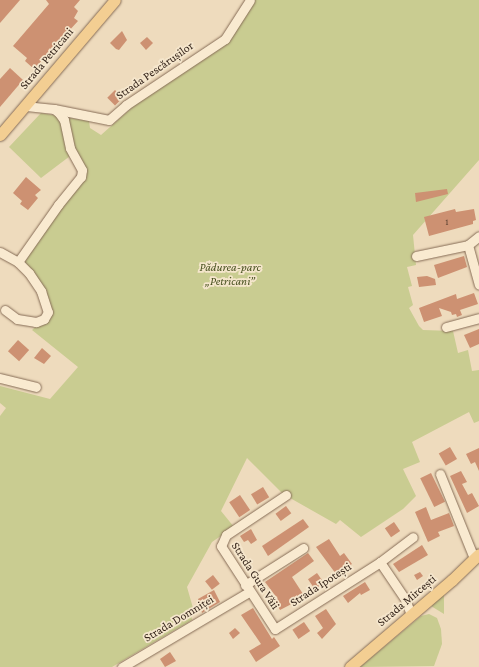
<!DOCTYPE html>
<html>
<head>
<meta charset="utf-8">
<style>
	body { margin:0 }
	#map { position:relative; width:479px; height:667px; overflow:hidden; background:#eedbbd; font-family:"Crimson Pro",serif }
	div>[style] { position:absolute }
	.green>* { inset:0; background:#c9cc91 }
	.building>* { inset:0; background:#cd9172; transform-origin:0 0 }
	.roads { filter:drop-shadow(0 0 1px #866c56) drop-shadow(0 0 1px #866c56) }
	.minor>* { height:9px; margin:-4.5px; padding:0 4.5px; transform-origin:4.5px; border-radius:4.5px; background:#f9ead0 }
	.major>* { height:11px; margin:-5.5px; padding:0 5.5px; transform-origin:5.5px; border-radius:5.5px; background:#f3ce92 }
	span { translate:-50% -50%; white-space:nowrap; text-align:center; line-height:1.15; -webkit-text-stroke:3.5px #f5e6cc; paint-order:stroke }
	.number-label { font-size:10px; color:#5b4031 }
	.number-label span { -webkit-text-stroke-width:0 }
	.street-label { font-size:12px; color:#35251b }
	.park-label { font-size:12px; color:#495221; font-style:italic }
</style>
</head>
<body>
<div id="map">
	<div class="green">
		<div style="clip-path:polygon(254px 0,479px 0,479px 160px,413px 235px,416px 265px,407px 267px,412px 286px,408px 287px,413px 305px,409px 308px,419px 326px,423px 330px,453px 331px,458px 353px,468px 350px,472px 371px,479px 370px,479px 421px,474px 423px,469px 412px,412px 442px,420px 462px,403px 469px,416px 496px,403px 509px,361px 537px,340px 520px,336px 524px,283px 494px,247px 458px,221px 511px,234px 527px,212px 542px,187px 587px,193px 608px,191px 614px,192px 620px,112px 667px,0 667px,0 416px,6px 408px,0 403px,0 386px,50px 399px,78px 367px,32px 330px,51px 313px,23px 265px,48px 223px,86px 172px,74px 153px,41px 178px,9px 147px,41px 113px,89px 121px,90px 128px,101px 135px,136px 104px,233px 36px)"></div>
		<div style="clip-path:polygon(444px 594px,444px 614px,431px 606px)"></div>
		<div style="clip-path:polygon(429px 614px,437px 618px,441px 629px,442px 644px,434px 666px,360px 667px,421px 616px)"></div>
	</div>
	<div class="building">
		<div style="clip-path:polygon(0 0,20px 0,0 23px)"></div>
		<div style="clip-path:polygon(46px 0,80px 0,74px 7px,78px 11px,74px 18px,78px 21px,34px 69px,25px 61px,27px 58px,13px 46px,49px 4px)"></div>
		<div style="clip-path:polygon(122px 31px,127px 40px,119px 50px,116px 49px,110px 43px)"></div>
		<div style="clip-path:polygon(147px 37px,153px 43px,146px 50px,140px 43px)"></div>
		<div style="clip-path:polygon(10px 68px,23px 80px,0 107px,0 79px)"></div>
		<div style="left:115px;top:90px;width:11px;height:11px;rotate:45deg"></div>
		<div style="clip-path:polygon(26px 177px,41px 190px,35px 195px,38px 198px,28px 210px,20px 204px,22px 201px,13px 193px)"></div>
		<div style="clip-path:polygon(447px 189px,448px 194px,416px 202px,415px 193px)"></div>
		<div style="clip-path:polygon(455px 209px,456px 212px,474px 209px,476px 220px,473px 221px,473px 224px,429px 236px,424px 217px)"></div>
		<div style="clip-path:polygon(464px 256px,467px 267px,438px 278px,434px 265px)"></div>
		<div style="clip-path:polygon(427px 276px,435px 279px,436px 285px,419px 287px,417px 277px)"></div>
		<div style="clip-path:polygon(474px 293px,478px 304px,460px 310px,462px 315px,457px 317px,456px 314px,452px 315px,451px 312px,439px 308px,442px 316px,424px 322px,419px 308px,456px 294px,457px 299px)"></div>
		<div style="clip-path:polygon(479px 329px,479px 344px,470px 348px,464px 335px)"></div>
		<div style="left:18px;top:340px;width:15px;height:15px;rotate:42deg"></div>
		<div style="clip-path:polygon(42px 348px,51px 356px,44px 364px,34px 358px)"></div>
		<div style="left:450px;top:447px;width:14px;height:13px;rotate:60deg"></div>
		<div style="clip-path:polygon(479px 448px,479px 471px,475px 462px,471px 464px,466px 454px)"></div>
		<div style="clip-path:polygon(461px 471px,467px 482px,462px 484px,468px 495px,472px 493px,479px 506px,467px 513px,450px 476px)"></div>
		<div style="left:431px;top:473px;width:32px;height:12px;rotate:64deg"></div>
		<div style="left:263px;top:487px;width:12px;height:14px;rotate:59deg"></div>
		<div style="left:240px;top:495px;width:18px;height:13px;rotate:56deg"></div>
		<div style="left:286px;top:506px;width:9px;height:13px;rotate:54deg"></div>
		<div style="clip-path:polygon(426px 507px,431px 520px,449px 513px,454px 526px,438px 532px,440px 536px,428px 542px,415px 512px)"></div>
		<div style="clip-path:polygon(303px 519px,309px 527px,268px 556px,262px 546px)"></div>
		<div style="left:394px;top:522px;width:11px;height:11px;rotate:56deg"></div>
		<div style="clip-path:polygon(251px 529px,257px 540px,251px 544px,248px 540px,244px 542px,240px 536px)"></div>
		<div style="clip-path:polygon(329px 539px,340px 556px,344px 553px,352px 564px,336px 574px,316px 547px)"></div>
		<div style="clip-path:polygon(422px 545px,428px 555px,399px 572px,393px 564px)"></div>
		<div style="clip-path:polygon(308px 553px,314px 561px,292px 577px,305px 597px,280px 610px,274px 600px,277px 598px,265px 582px)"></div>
		<div style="clip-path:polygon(420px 572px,423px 576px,417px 580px,414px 575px)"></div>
		<div style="left:317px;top:573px;width:12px;height:11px;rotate:55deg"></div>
		<div style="left:213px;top:575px;width:11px;height:10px;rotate:52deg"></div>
		<div style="clip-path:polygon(365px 582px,370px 590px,361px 595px,360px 593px,348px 603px,343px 596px)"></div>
		<div style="clip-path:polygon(214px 590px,220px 602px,202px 613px,198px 599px)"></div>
		<div style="clip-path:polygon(253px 608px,272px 639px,274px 637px,280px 646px,256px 662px,249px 651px,261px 644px,241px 615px)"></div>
		<div style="clip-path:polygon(326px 609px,336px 624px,322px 639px,317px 633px,323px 628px,315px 616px)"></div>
		<div style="left:304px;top:622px;width:11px;height:14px;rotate:56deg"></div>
		<div style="clip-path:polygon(235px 628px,240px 633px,233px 639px,229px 633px)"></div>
		<div style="clip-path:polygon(170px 652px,176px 661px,165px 667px,160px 659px)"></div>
	</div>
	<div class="roads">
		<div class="minor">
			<div style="left:54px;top:109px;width:56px;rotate:11.3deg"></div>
			<div style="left:109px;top:120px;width:23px;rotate:-41deg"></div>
			<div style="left:126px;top:105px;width:119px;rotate:-33.7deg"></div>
			<div style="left:225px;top:39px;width:46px;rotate:-57.3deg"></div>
			<div style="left:468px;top:245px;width:41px;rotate:74.6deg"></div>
			<div style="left:0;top:252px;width:21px;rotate:29deg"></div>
			<div style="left:18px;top:262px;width:16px;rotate:45deg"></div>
			<div style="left:29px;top:273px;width:22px;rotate:56deg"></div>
			<div style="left:41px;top:291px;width:22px;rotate:72deg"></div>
			<div style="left:48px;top:312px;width:8px;rotate:120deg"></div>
			<div style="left:44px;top:319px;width:9px;rotate:159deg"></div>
			<div style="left:36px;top:322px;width:19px;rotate:-171deg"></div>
			<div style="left:17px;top:319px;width:15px;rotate:-143deg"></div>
			<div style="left:416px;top:256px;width:53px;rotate:-11.9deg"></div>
			<div style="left:468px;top:245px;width:14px;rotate:-39deg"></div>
			<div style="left:18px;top:262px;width:70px;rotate:-54.9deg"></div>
			<div style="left:58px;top:205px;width:36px;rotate:-51deg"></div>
			<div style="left:81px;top:177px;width:7px;rotate:-82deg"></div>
			<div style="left:82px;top:170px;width:25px;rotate:-119deg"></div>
			<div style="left:70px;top:148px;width:29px;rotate:-102deg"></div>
			<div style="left:64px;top:120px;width:9px;rotate:-126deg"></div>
			<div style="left:59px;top:113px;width:6px;rotate:-141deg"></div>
			<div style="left:54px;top:109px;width:30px;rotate:-174deg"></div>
			<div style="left:446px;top:327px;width:34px;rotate:-15deg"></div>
			<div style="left:0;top:378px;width:37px;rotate:14deg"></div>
			<div style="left:440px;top:474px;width:91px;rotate:68deg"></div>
			<div style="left:286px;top:495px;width:72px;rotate:146.3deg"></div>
			<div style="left:226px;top:535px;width:12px;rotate:114deg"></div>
			<div style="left:221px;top:546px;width:99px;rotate:57deg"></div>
			<div style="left:275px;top:629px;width:125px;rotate:-32.5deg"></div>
			<div style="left:380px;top:562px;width:41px;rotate:-37.1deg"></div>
			<div style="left:380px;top:562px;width:45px;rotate:56deg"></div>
			<div style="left:405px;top:599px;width:17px;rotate:69deg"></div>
			<div style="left:245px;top:585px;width:69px;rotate:-32.5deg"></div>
			<div style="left:122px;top:667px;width:147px;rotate:-30.6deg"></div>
		</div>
		<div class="major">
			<div style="left:0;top:135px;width:177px;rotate:-49.6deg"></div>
			<div style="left:350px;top:667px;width:134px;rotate:-40.5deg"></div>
			<div style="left:452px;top:580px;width:37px;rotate:-44deg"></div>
		</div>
	</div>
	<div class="number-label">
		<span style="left:447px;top:222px">1</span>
	</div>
	<div class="street-label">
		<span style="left:47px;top:59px;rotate:-50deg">Strada Petricani</span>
		<span style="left:155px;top:71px;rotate:-35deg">Strada Pescărușilor</span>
		<span style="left:255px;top:576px;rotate:57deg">Strada Gura Văii</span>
		<span style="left:321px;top:585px;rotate:-33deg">Strada Ipotești</span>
		<span style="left:407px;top:601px;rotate:-40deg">Strada Mircești</span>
		<span style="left:179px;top:619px;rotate:-31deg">Strada Domniței</span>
	</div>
	<div class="park-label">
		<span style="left:230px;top:275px">Pădurea-parc<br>„Petricani”</span>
	</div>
</div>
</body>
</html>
